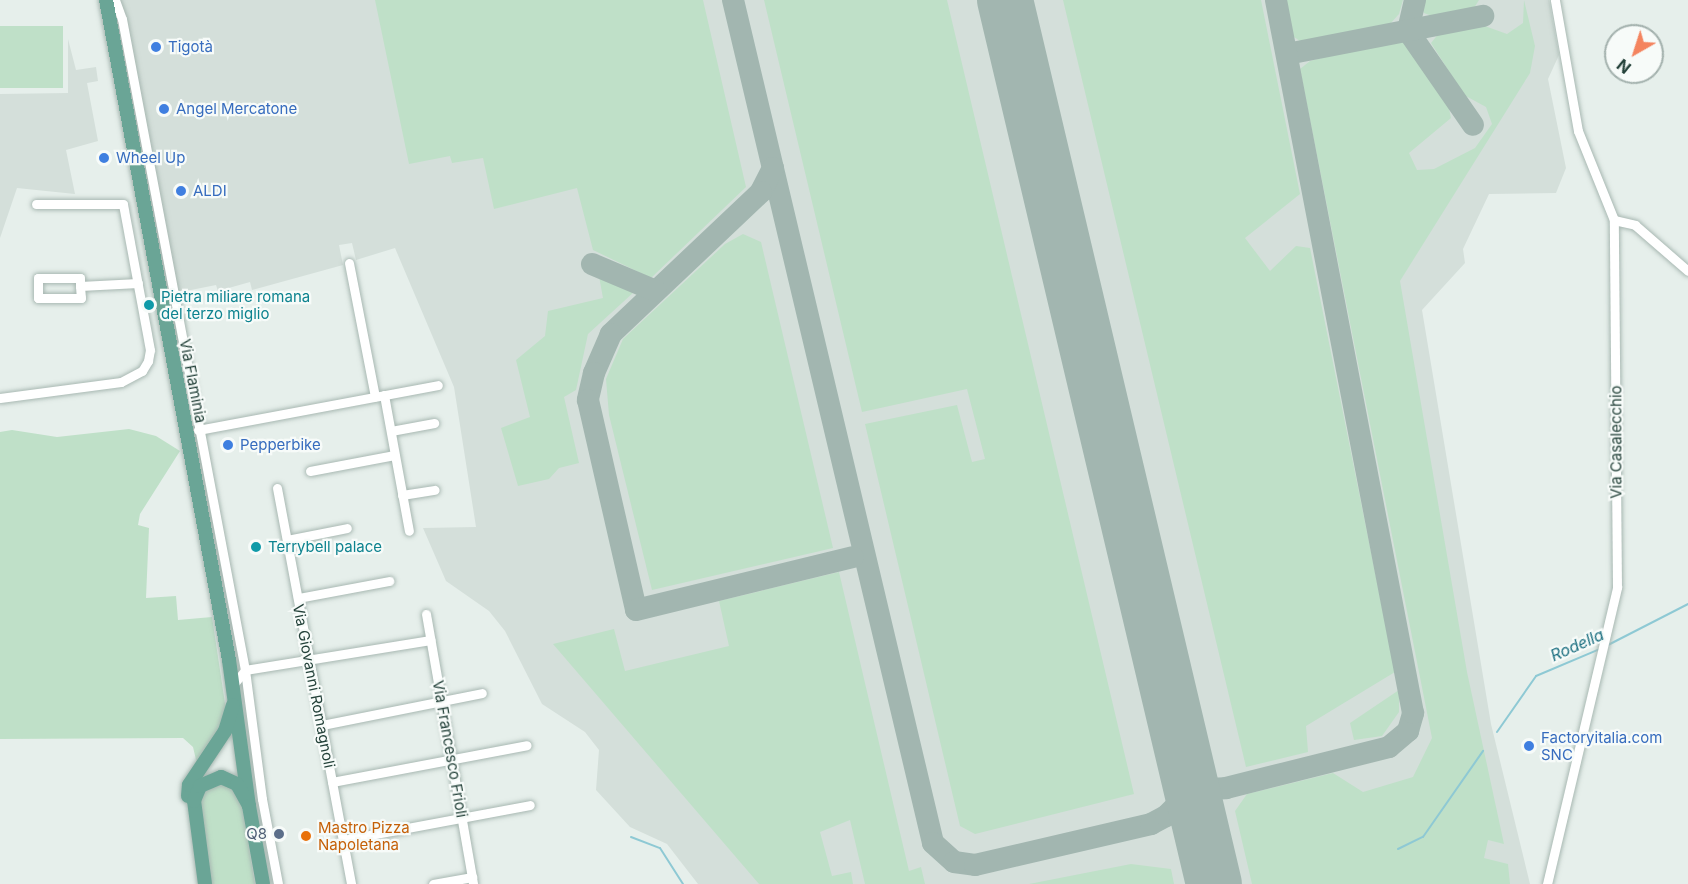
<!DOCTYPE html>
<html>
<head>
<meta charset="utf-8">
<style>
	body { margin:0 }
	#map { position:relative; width:1688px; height:884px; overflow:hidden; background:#e6efeb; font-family:Inter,sans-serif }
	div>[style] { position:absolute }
	.built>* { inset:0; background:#d4dfda }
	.green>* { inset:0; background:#bfe0c8; transform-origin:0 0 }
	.stream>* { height:2px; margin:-1px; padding:0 1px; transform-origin:1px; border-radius:1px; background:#8ec9d4 }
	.taxiway>* { height:22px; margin:-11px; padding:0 11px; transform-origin:11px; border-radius:11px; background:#a2b6b0 }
	.runway>* { height:56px; margin:-28px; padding:0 28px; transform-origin:28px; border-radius:28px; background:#a2b6b0 }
	.roads { filter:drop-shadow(0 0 2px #a8b8b2) drop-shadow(0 0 2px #a8b8b2) }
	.street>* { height:9px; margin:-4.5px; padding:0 4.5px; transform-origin:4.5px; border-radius:4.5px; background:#fff }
	.primary>* { height:14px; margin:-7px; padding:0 7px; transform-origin:7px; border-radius:7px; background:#6aa596 }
	.dots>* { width:16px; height:16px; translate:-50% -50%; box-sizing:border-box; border:3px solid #f7fbf9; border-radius:50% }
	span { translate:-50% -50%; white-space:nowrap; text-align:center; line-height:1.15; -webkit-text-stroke:4.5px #f7fbf9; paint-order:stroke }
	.shop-label { font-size:15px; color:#366cbe }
	.left { translate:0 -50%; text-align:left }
	.culture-label { font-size:15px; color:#0d838f }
	.street-label { font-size:15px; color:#24423a }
	.food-label { font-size:15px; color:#c56008 }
	.service-label { font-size:15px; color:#4e5e75 }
	.right { translate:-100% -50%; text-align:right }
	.water-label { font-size:16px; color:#1c6f80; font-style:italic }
	.north { position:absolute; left:1604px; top:24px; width:60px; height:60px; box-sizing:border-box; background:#f7fbf9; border:2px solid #a3b1ad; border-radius:50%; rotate:219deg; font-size:16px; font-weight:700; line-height:24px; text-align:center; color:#24423a }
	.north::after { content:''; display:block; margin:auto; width:21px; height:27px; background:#f4845f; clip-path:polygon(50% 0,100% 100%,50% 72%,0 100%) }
</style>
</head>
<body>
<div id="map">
	<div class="built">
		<div style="clip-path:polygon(119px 0,1549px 0,1559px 55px,1548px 79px,1566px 168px,1556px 193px,1489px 194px,1463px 249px,1465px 263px,1422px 310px,1491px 724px,1530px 884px,698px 884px,667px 844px,630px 827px,596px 790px,599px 750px,585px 732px,542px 704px,505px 631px,489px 611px,446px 581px,423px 528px,476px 527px,454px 387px,395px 248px,356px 260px,352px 243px,339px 245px,343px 265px,252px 290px,250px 282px,218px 291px,216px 285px,176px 293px)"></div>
		<div style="clip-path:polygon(68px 39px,76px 70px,96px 67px,98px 81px,87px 83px,98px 141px,66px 150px,75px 194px,17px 188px,0 238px,0 94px,68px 93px)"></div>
	</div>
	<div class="green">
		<div style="clip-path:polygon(375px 0,703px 0,746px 187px,651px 278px,593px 250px,577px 188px,494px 209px,483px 158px,452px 163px,450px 156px,409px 164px)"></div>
		<div style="clip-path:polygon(764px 0,947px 0,1134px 794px,975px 834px,960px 826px,865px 424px,957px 405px,972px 462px,985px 459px,967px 389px,862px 412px)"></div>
		<div style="clip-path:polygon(1063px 0,1261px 0,1300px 194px,1245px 238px,1270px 271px,1296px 246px,1310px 248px,1395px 672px,1306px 726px,1308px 752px,1246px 767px)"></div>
		<div style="clip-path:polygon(1284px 0,1403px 0,1399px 14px,1390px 24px,1303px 43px,1291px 35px)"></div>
		<div style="clip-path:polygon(1419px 0,1479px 0,1474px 8px,1435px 17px,1424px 13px)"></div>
		<div style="clip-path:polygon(1524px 0,1535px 46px,1530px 73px,1400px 281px,1467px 672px,1504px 844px,1488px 840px,1484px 858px,1508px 864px,1510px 884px,1252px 884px,1235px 811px,1247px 794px,1333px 773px,1363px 792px,1413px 777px,1432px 738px,1300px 69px,1310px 61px,1395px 39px,1409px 44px,1448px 104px,1451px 118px,1409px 153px,1417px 170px,1434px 169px,1475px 148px,1492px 124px,1486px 107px,1464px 95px,1431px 43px,1440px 32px,1482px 25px,1507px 34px,1523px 23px)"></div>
		<div style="left:0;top:26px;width:63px;height:62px"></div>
		<div style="clip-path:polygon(743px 234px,761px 242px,833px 548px,652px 590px,609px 415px,606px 379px,623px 339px,725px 244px)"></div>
		<div style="clip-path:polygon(599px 276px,634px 292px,588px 334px,576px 390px,564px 397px,579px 463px,559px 468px,549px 479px,518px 486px,501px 428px,530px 417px,516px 360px,545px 336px,548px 311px,603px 298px)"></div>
		<div style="clip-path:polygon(129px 429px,156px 436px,180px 451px,140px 514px,138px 525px,149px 528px,146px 598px,176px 596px,178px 620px,212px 617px,226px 710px,224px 721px,197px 764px,193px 747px,183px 738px,0 739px,0 432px,12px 430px,57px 437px)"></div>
		<div style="clip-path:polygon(839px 572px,909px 871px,921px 867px,925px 884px,865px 884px,850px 820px,820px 832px,832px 876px,851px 872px,853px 884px,759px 884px,553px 644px,614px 629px,625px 671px,729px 646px,719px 601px)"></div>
		<div style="clip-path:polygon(1399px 690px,1399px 712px,1382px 736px,1354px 740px,1350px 723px)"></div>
		<div style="clip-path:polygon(210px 783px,229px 784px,241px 800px,255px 884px,211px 884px,199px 795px)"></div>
		<div style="clip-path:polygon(1131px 864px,1171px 869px,1174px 884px,1029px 884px)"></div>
	</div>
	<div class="stream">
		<div style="left:1608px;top:645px;width:90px;rotate:-27.1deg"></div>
		<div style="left:1497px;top:732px;width:68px;rotate:-55.1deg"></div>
		<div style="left:1536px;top:676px;width:69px;rotate:-22.9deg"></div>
		<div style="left:631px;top:837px;width:31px;rotate:21deg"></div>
		<div style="left:660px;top:848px;width:43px;rotate:57.4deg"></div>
		<div style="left:1398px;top:849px;width:28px;rotate:-26deg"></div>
		<div style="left:1423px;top:837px;width:105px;rotate:-55.1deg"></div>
	</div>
	<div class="taxiway">
		<div style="left:733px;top:0;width:866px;rotate:76.65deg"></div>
		<div style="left:933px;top:843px;width:28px;rotate:42deg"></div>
		<div style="left:954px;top:862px;width:21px;rotate:8deg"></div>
		<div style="left:975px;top:865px;width:181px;rotate:-13.1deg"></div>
		<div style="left:1151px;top:824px;width:17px;rotate:-28deg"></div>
		<div style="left:1166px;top:816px;width:17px;rotate:-45deg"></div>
		<div style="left:1178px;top:804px;width:44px;rotate:-80.8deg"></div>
		<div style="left:1415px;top:0;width:32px;rotate:103deg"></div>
		<div style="left:1408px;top:31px;width:114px;rotate:55.3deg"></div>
		<div style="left:1287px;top:54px;width:200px;rotate:-11deg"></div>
		<div style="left:773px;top:168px;width:27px;rotate:117deg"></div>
		<div style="left:761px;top:192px;width:207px;rotate:136.6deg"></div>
		<div style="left:611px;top:334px;width:43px;rotate:113.6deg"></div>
		<div style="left:594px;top:373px;width:28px;rotate:103deg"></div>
		<div style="left:588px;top:400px;width:215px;rotate:77.1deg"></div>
		<div style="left:636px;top:610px;width:223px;rotate:-13.7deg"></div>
		<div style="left:592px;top:264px;width:69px;rotate:22.9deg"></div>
		<div style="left:1187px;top:768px;width:26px;rotate:54deg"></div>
		<div style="left:1202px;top:789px;width:24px;rotate:-2deg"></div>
		<div style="left:1226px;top:788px;width:168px;rotate:-14.1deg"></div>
		<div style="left:1389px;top:747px;width:25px;rotate:-40deg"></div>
		<div style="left:1408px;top:731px;width:19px;rotate:-74deg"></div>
		<div style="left:1413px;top:713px;width:726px;rotate:-100.88deg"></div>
	</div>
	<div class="runway">
		<div style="left:1005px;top:0;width:908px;rotate:76.7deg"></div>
	</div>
	<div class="roads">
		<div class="street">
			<div style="left:115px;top:0;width:20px;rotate:70deg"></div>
			<div style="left:122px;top:19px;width:663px;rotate:79.3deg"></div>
			<div style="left:245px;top:670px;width:130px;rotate:82.5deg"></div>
			<div style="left:262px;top:799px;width:86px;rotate:79.3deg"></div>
			<div style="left:1614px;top:220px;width:22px;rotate:13deg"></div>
			<div style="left:1635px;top:225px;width:70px;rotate:41deg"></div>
			<div style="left:349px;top:263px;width:136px;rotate:79deg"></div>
			<div style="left:80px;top:286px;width:8px;rotate:-90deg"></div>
			<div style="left:80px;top:278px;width:42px;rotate:180deg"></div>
			<div style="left:38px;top:278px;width:20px;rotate:90deg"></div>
			<div style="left:38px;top:298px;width:43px"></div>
			<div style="left:81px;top:298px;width:12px;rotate:-95deg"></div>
			<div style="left:80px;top:286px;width:58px;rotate:-3deg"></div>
			<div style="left:384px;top:395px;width:138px;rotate:79.6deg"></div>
			<div style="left:0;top:398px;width:122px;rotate:-7.5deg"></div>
			<div style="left:121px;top:382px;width:24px;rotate:-28deg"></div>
			<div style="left:142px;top:371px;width:12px;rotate:-59deg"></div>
			<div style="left:148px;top:361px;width:11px;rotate:-80deg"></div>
			<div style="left:150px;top:350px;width:148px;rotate:-100.5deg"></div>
			<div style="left:123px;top:204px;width:87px;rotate:180deg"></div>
			<div style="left:198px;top:430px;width:244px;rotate:-10.6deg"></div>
			<div style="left:391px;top:431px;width:44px;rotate:-10.5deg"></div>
			<div style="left:310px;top:471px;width:86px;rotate:-10.7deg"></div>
			<div style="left:277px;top:488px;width:403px;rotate:79.4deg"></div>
			<div style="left:402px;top:495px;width:33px;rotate:-9deg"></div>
			<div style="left:287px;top:540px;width:61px;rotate:-11.3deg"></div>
			<div style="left:298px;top:598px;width:93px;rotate:-10.6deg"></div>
			<div style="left:426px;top:614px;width:274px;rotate:80.1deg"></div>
			<div style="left:233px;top:685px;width:19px;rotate:-51deg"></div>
			<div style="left:245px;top:670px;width:188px;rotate:-9.2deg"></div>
			<div style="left:322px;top:725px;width:163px;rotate:-11.3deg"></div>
			<div style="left:332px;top:782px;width:198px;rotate:-10.7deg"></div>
			<div style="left:343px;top:840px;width:190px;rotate:-10.6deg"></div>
			<div style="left:433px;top:884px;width:40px;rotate:-10deg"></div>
			<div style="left:1547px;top:884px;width:305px;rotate:-76.7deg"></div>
			<div style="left:1617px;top:587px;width:367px;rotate:-90.5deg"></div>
			<div style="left:1614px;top:220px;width:96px;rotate:-112deg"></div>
			<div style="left:1578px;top:131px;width:133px;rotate:-100deg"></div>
		</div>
		<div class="primary">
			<div style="left:106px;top:0;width:671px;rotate:79.44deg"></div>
			<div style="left:229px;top:660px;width:147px;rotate:82.2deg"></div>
			<div style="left:188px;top:796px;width:11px;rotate:-85deg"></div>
			<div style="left:189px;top:785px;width:65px;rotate:-56.3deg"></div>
			<div style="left:225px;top:731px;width:27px;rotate:-73deg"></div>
			<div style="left:205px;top:884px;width:84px;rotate:-97.5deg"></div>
			<div style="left:194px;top:801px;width:16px;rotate:-68deg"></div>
			<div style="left:200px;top:786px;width:23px;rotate:-23deg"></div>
			<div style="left:221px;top:777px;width:17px;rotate:24deg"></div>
			<div style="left:237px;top:784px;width:25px;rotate:61deg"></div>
			<div style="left:249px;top:806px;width:79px;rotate:79.8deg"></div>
		</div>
	</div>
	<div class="dots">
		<div style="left:156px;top:47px;background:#3f7fe0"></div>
		<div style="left:164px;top:109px;background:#3f7fe0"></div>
		<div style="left:104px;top:158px;background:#3f7fe0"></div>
		<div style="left:181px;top:191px;background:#3f7fe0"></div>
		<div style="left:149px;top:305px;background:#0f9aa8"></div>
		<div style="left:228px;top:445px;background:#3f7fe0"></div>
		<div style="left:256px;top:547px;background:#0f9aa8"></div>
		<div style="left:1529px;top:746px;background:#3f7fe0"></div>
		<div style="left:279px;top:834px;background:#5c6f8a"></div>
		<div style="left:306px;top:836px;background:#e8710a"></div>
	</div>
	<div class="shop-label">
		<span class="left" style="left:168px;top:47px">Tigotà</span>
		<span class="left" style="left:176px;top:109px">Angel Mercatone</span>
		<span class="left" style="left:116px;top:158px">Wheel Up</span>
		<span class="left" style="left:193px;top:191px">ALDI</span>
		<span class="left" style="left:240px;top:445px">Pepperbike</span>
		<span class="left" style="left:1541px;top:746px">Factoryitalia.com<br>SNC</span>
	</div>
	<div class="culture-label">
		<span class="left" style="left:161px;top:305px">Pietra miliare romana<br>del terzo miglio</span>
		<span class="left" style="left:268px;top:547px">Terrybell palace</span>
	</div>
	<div class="street-label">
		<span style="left:193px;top:381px;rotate:79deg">Via Flaminia</span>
		<span style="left:1616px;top:442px;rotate:-90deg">Via Casalecchio</span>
		<span style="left:314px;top:686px;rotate:79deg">Via Giovanni Romagnoli</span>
		<span style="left:450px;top:749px;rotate:80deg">Via Francesco Frioli</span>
	</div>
	<div class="food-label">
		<span class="left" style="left:318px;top:836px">Mastro Pizza<br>Napoletana</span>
	</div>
	<div class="service-label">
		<span class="right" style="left:267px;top:834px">Q8</span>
	</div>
	<div class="water-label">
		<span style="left:1577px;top:645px;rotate:-24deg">Rodella</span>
	</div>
	<div class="north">N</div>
</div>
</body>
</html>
